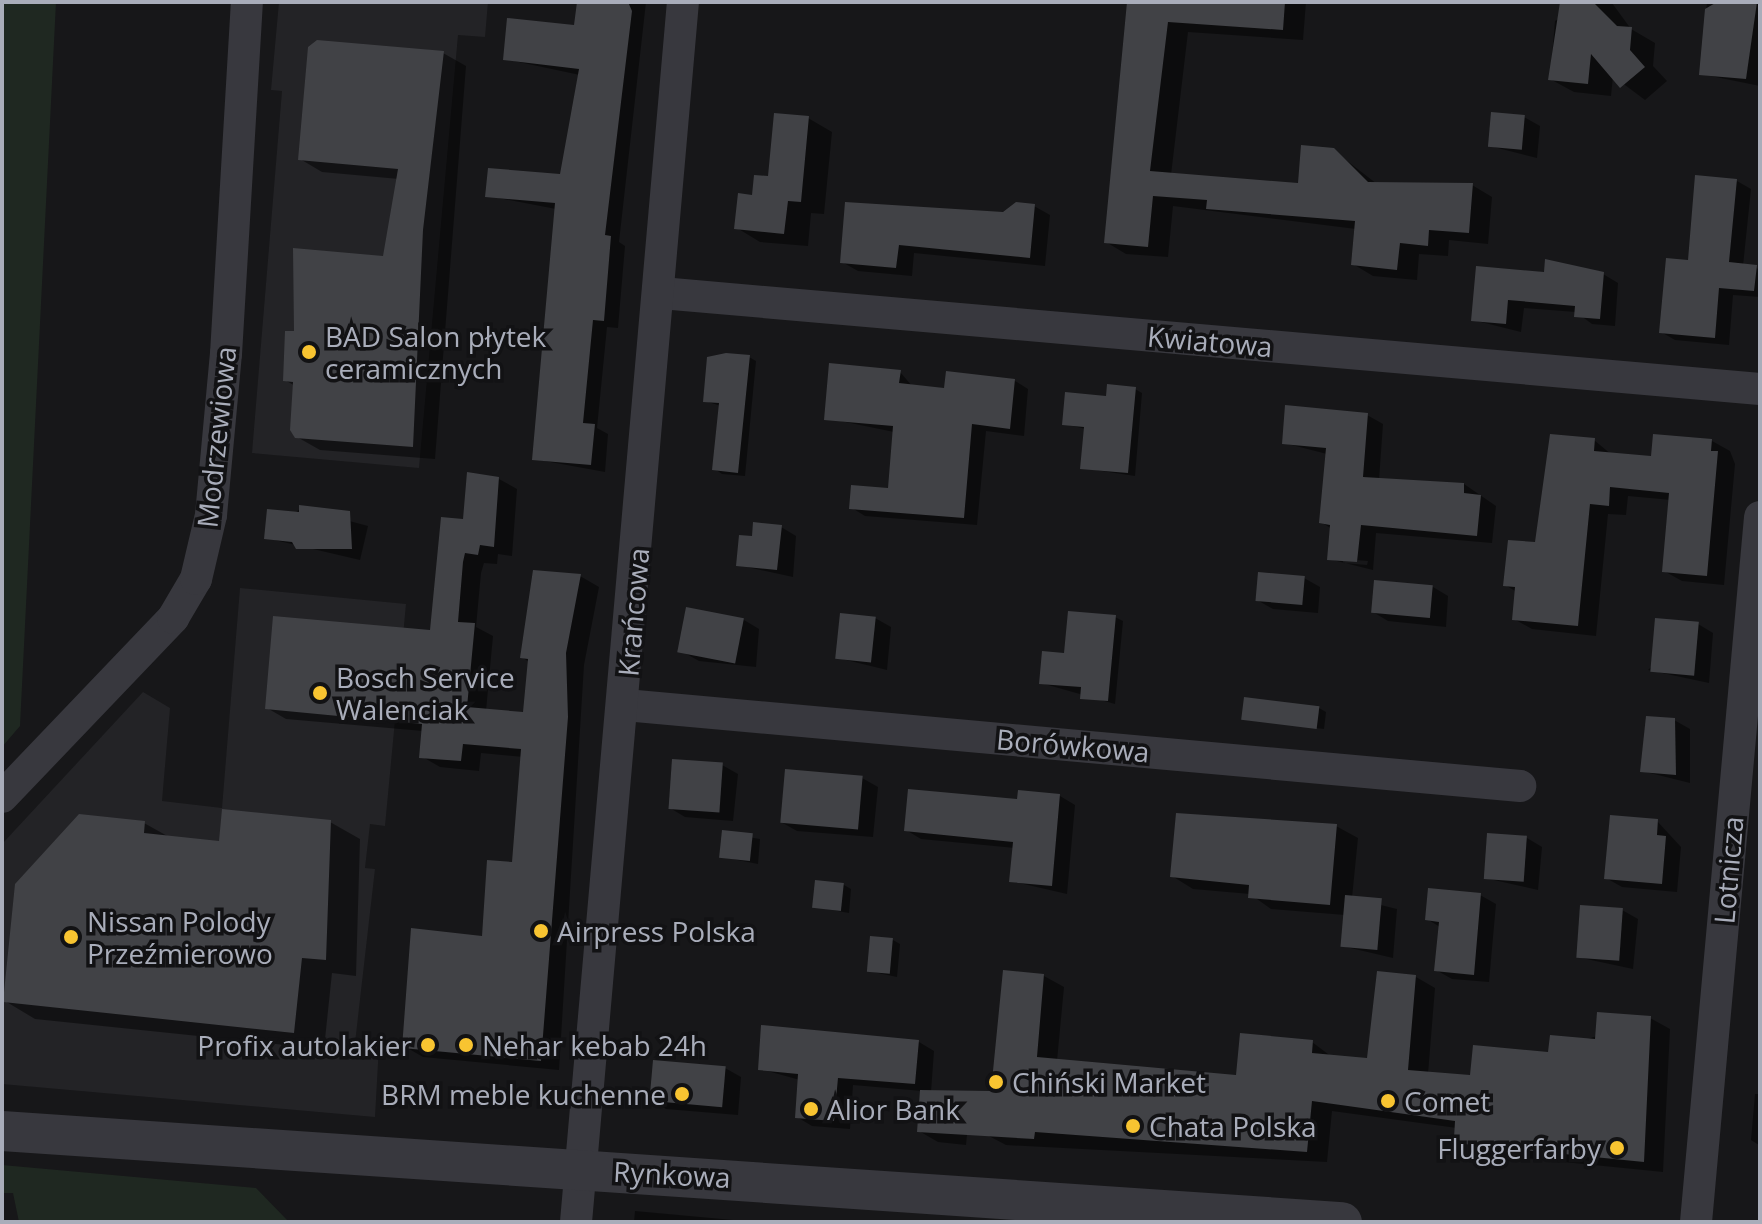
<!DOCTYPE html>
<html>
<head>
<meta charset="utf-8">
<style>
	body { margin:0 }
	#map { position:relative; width:1762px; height:1224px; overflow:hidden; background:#171719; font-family:"Open Sans",sans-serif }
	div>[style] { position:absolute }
	.built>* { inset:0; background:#232326 }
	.green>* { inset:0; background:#1f2821 }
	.shadow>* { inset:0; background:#0007 }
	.building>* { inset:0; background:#414246; transform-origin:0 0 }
	.minor>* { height:32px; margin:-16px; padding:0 16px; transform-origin:16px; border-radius:16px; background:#38383e }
	.tertiary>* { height:40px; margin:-20px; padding:0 20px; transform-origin:20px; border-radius:20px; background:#38383e }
	.dots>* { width:22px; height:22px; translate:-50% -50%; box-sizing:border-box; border:4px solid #121214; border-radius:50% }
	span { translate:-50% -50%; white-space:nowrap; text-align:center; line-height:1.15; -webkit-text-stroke:7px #121214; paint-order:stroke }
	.poi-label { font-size:28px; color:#a9adba }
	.left { translate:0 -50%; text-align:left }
	.right { translate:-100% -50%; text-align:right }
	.street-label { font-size:28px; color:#a9adba }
	.frame { position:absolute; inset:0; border:4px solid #a9adba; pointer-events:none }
</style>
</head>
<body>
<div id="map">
	<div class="built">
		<div style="clip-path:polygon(279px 2px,488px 2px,485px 37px,458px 35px,419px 468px,252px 453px,282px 91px,271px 90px)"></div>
		<div style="clip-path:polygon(240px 588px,406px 604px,385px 826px,370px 824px,365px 868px,375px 869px,355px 1043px,379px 1045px,375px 1117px,2px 1084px,2px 844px,143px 692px,170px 708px,162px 801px,222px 808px)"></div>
	</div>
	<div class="green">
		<div style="clip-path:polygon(2px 2px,56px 2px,20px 726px,2px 747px)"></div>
		<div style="clip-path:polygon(2px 1165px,256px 1188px,289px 1222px,19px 1222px,13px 1193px,2px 1193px)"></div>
	</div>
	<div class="shadow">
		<div style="clip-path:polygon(579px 2px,646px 2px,619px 242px,625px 246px,618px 328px,607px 327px,597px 428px,608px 434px,605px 472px,534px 459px,556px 209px,488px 196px,562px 176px,580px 75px,505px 59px,576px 27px)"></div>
		<div style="clip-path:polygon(1129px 2px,1306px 2px,1303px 40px,1188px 32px,1171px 175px,1300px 185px,1333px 150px,1377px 184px,1472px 185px,1492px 197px,1488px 244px,1449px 240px,1448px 256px,1419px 254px,1417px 280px,1373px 276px,1353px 264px,1356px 229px,1173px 206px,1168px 257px,1126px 254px,1106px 242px)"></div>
		<div style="clip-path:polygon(1563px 2px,1612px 3px,1631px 29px,1655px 43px,1653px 66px,1667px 81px,1645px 100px,1613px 76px,1611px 96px,1574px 92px,1550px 79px,1555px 21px,1571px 11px)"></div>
		<div style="clip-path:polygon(1707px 2px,1760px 2px,1760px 86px,1701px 74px)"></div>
		<div style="clip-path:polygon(443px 53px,466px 66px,435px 459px,320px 450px,297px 437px,295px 386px,285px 380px,296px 332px,385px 258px,399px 179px,322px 172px,300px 159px)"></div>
		<div style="clip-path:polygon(1524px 117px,1540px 126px,1537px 158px,1490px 146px)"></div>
		<div style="clip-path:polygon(808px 118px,832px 132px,824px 214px,811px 213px,808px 246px,760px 242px,737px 228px)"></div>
		<div style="clip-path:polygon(1737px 181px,1751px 189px,1743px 266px,1760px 269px,1760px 297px,1733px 295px,1729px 345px,1675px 340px,1661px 332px,1689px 262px)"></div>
		<div style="clip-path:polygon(847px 205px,1004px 214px,1034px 206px,1050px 215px,1045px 266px,914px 253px,912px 276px,858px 271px,842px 262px)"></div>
		<div style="clip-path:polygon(1546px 274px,1603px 274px,1618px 283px,1615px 326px,1592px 324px,1576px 312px,1524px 308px,1521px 332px,1473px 320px)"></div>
		<div style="clip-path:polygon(749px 357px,756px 361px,745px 476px,722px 474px,715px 469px,721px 406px,705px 401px)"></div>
		<div style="clip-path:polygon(900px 372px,913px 387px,946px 390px,1015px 381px,1028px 389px,1024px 436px,986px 431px,977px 525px,865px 516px,852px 508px,889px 490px,894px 432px,826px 418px)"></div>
		<div style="clip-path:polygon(1135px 389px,1142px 393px,1135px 476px,1082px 468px,1086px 429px,1064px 424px)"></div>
		<div style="clip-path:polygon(evenodd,1367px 415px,1383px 424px,1379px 480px,1464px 484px,1496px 506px,1492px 543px,1376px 533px,1373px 570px,1329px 559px,1332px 529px,1321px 522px,1327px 454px,1284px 443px,1367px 415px,1343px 559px,1368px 561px,1367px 565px,1343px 563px,1343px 559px)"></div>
		<div style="clip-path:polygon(1594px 440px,1612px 455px,1653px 459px,1712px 441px,1730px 451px,1735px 464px,1724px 585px,1682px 581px,1664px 571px,1671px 500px,1628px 496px,1626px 515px,1608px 514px,1596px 636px,1532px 629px,1514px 619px,1517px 592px,1505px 585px,1537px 544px)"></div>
		<div style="clip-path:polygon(499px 479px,517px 489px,512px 556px,498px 554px,497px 564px,484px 563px,481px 573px,476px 627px,493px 636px,486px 711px,524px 715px,529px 662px,522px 657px,580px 576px,599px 587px,584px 665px,559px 1070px,423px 1057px,404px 1046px,484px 938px,514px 864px,523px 757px,481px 753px,479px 771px,440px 767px,421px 756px,423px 731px,286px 719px,267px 708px,432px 633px,465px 522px)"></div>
		<div style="clip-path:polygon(301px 508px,368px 526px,360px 560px,266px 538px)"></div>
		<div style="clip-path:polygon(781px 527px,796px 536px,793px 577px,738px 565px)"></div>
		<div style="clip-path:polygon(1304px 578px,1320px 587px,1318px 613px,1273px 609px,1257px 600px)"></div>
		<div style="clip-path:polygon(1433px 587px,1448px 596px,1446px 627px,1388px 621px,1373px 612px)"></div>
		<div style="clip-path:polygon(1115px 617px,1123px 621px,1115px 704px,1041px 683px)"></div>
		<div style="clip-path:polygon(875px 618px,891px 627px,887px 670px,838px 658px)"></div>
		<div style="clip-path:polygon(744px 620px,759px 629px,756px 667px,699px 661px,683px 652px)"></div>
		<div style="clip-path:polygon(1698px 624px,1713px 633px,1709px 683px,1648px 670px)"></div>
		<div style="clip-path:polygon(1319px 708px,1326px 712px,1324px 729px,1244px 719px)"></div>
		<div style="clip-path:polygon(1674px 720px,1690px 729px,1690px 783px,1642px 771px)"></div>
		<div style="clip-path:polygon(722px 765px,738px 774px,733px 821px,685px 817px,670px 808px)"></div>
		<div style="clip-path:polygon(862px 778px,878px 787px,873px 837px,797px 831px,781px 822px)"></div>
		<div style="clip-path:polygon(1060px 796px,1075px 805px,1067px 894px,1011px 881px,1015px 848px,921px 839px,906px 830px)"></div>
		<div style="clip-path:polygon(1657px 821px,1681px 847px,1677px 892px,1622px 887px,1606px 878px)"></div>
		<div style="clip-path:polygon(330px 822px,360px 839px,356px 976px,332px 973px,324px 1049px,35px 1019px,5px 1001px,144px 823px,171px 838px,221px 844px)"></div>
		<div style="clip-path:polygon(1336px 826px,1358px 838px,1352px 898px,1397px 909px,1393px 958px,1342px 946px,1345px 915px,1271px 909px,1250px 894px,1193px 889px,1172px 876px)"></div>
		<div style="clip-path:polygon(724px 833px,760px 839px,758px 864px,722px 857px)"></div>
		<div style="clip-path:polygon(1527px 838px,1542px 847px,1538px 890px,1485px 878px)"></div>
		<div style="clip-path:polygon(844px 885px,851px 889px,849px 913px,815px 907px)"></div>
		<div style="clip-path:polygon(1480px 895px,1496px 904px,1489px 982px,1452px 979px,1436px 970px,1440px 927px,1427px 919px)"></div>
		<div style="clip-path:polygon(1622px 910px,1638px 919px,1633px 969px,1577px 957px)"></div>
		<div style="clip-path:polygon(893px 940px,900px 944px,897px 977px,868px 971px)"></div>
		<div style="clip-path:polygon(1004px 972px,1044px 976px,1064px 987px,1057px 1061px,1238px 1077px,1312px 1042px,1332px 1057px,1369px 1060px,1416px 977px,1435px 988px,1428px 1074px,1472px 1078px,1650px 1018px,1670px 1029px,1663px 1172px,1485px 1154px,1456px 1137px,1457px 1128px,1332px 1111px,1327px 1162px,1006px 1145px,968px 1125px,966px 1145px,938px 1142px,919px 1131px,922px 1091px,853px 1085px,850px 1129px,812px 1126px,797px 1117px,800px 1080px,760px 1069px,919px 1042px,934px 1051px,931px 1092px,993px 1093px)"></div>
		<div style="clip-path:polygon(725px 1068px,741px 1077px,738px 1115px,666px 1109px,651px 1100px)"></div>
		<div style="clip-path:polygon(1755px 1094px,1760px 1094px,1760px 1166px,1759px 1145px,1751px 1140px)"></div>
		<div style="clip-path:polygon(635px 1211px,755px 1222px,634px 1222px)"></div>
	</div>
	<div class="building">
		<div style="clip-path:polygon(577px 2px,628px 2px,632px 11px,605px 235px,611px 236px,604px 321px,593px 320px,583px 423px,595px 424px,591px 465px,532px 460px,555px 203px,485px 197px,488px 168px,560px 174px,579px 69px,503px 60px,507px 18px,574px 25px)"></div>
		<div style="clip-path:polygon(1127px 2px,1285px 2px,1283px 30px,1168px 22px,1150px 171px,1298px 183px,1301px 145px,1334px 148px,1368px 182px,1473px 183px,1469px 233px,1429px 230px,1428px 246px,1400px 243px,1397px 270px,1351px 265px,1355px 221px,1206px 209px,1207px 200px,1153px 196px,1148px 247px,1104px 243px)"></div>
		<div style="clip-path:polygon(1560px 2px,1593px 2px,1617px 26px,1632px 27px,1630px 50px,1645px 67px,1620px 88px,1591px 54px,1588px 84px,1548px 80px)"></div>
		<div style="clip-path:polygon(1717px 2px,1757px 2px,1746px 79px,1699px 75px,1705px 9px)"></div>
		<div style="clip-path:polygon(317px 40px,444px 51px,423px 230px,413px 447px,295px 438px,290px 430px,293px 382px,283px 381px,285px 331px,294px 331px,293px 248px,383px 256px,398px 169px,298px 160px,308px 47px)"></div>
		<div style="left:1491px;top:112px;width:34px;height:35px;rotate:5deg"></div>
		<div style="clip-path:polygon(774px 113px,809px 116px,801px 202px,788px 201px,784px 234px,734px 229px,738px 193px,752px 195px,754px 175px,768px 176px)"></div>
		<div style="clip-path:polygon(1695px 175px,1737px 179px,1729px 262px,1757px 265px,1754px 291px,1719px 288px,1715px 338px,1659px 333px,1666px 258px,1688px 260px)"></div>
		<div style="clip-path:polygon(845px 202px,1003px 212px,1016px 202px,1035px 204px,1030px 258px,899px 245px,896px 268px,840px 263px)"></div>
		<div style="clip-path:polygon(1545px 259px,1604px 272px,1600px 319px,1574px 317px,1575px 306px,1508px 300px,1506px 324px,1471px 321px,1476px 266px,1544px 272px)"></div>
		<div style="clip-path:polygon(726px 353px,750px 355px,738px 473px,712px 470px,719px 403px,703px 402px,707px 357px)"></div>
		<div style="clip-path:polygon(829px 363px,901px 370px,899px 383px,944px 388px,946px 371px,1015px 379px,1010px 429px,972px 424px,964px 518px,849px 509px,851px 485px,888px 488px,893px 426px,824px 420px)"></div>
		<div style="clip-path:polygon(1107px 384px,1136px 387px,1128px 473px,1080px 469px,1084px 427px,1062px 425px,1065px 392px,1106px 396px)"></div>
		<div style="clip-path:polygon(1285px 405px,1368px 413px,1363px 477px,1464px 483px,1464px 493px,1481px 495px,1477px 536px,1361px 525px,1357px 562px,1327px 560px,1330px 525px,1319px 523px,1326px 448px,1282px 444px)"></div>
		<div style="clip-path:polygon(1550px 434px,1595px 438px,1594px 451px,1651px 456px,1653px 434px,1712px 439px,1711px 451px,1718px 451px,1707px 576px,1662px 572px,1669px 493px,1610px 487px,1609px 506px,1590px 504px,1578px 626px,1512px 620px,1515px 587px,1503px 586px,1508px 540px,1535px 542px)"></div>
		<div style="clip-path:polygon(467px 472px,499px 477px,494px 547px,480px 545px,478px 555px,465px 553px,463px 562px,458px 622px,475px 623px,467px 707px,523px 712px,528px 659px,520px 658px,533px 570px,581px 574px,566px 653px,568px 717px,541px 1061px,402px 1048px,411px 928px,482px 936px,487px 860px,512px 862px,521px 749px,463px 744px,461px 761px,419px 758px,422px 724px,265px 709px,273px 616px,430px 630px,441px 517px,463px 519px)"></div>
		<div style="clip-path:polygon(299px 505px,350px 511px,352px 549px,296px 549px,292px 542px,264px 539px,267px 509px,299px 512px)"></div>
		<div style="clip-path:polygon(753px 522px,782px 525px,777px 570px,736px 566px,739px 535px,752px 536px)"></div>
		<div style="left:1258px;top:572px;width:47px;height:29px;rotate:5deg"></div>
		<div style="left:1374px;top:580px;width:59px;height:33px;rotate:5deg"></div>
		<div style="left:686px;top:607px;width:59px;height:46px;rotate:11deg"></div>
		<div style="clip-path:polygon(1068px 611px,1116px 615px,1108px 701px,1080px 699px,1081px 687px,1039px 684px,1042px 651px,1064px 653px)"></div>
		<div style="left:840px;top:613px;width:36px;height:46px;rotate:6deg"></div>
		<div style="left:1655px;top:618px;width:44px;height:54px;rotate:5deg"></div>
		<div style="left:1244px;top:697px;width:76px;height:23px;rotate:7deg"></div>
		<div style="clip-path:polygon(1646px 716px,1675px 718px,1676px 775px,1640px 772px)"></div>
		<div style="left:672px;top:759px;width:51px;height:50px;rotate:4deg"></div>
		<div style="left:785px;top:769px;width:78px;height:54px;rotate:5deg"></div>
		<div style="clip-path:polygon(908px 789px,1017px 799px,1018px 790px,1060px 794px,1052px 886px,1009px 882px,1013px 842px,904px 831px)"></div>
		<div style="clip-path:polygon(222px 809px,331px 820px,326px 960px,302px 958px,294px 1033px,3px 1002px,15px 884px,79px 814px,145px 821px,144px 833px,219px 841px)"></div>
		<div style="clip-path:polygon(1176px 813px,1337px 824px,1330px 905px,1248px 898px,1249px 885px,1170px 877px)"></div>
		<div style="clip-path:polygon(1610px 815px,1658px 819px,1657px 835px,1666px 836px,1662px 884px,1604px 879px)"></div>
		<div style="left:722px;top:830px;width:31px;height:28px;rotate:6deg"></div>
		<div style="left:1487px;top:833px;width:40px;height:46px;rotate:4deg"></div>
		<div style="left:815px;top:880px;width:29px;height:28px;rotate:6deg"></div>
		<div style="clip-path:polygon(1428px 888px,1481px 893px,1474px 975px,1434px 971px,1439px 922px,1425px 920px)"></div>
		<div style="left:1345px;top:895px;width:37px;height:52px;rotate:5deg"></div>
		<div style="left:1580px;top:905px;width:43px;height:53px;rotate:4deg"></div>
		<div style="left:870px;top:936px;width:23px;height:36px;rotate:5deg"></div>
		<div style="clip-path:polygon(1003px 970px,1044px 974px,1037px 1057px,1236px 1075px,1240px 1033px,1313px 1040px,1312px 1053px,1367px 1058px,1377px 971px,1416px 975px,1408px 1070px,1470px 1075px,1473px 1045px,1548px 1052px,1550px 1035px,1595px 1039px,1597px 1012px,1651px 1016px,1644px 1162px,1464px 1144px,1454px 1138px,1455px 1121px,1312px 1101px,1307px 1152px,1035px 1132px,1034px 1139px,917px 1132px,920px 1090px,991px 1091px)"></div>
		<div style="clip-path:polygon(761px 1025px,919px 1040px,915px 1084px,838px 1078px,834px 1121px,795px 1118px,798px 1074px,758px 1070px)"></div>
		<div style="left:653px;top:1060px;width:73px;height:41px;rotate:5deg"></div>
	</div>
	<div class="minor">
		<div style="left:661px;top:293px;width:1103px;rotate:4.99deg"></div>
		<div style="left:625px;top:705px;width:899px;rotate:5.17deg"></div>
		<div style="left:2px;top:797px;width:248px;rotate:-46.3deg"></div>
		<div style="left:173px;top:618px;width:45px;rotate:-59.5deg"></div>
		<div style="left:196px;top:579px;width:66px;rotate:-76.8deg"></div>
		<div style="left:211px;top:515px;width:162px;rotate:-84.7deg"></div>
		<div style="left:226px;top:354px;width:353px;rotate:-86.6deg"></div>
		<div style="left:576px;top:1222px;width:1225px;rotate:-84.99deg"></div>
		<div style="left:1696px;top:1222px;width:708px;rotate:-84.81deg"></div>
	</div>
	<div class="tertiary">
		<div style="left:2px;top:1131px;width:1343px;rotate:3.89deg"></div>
	</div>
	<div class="dots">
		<div style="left:309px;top:352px;background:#f8c431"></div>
		<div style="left:320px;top:693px;background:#f8c431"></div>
		<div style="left:541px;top:931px;background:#f8c431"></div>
		<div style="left:71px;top:937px;background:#f8c431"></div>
		<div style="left:428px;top:1045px;background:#f8c431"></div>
		<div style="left:466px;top:1045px;background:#f8c431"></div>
		<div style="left:996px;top:1082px;background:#f8c431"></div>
		<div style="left:682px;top:1094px;background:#f8c431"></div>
		<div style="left:1388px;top:1101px;background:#f8c431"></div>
		<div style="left:811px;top:1109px;background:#f8c431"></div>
		<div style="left:1133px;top:1126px;background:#f8c431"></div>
		<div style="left:1617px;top:1148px;background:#f8c431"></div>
	</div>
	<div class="poi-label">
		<span class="left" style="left:325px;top:352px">BAD Salon płytek<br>ceramicznych</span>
		<span class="left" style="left:336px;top:693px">Bosch Service<br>Walenciak</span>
		<span class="left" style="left:87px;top:937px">Nissan Polody<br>Przeźmierowo</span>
		<span class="left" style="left:557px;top:931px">Airpress Polska</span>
		<span class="right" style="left:412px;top:1045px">Profix autolakier</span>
		<span class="left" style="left:482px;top:1045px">Nehar kebab 24h</span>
		<span class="left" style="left:1012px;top:1082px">Chiński Market</span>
		<span class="right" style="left:666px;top:1094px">BRM meble kuchenne</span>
		<span class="left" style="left:1404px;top:1101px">Comet</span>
		<span class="left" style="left:827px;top:1109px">Alior Bank</span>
		<span class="left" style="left:1149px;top:1126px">Chata Polska</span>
		<span class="right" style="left:1601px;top:1148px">Fluggerfarby</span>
	</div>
	<div class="street-label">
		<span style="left:1210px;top:341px;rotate:5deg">Kwiatowa</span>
		<span style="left:216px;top:437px;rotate:-84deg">Modrzewiowa</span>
		<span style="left:633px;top:612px;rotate:-85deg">Krańcowa</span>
		<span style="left:1073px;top:745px;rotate:5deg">Borówkowa</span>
		<span style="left:1728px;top:870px;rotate:-85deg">Lotnicza</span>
		<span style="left:672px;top:1174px;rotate:3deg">Rynkowa</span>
	</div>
	<div class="frame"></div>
</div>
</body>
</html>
